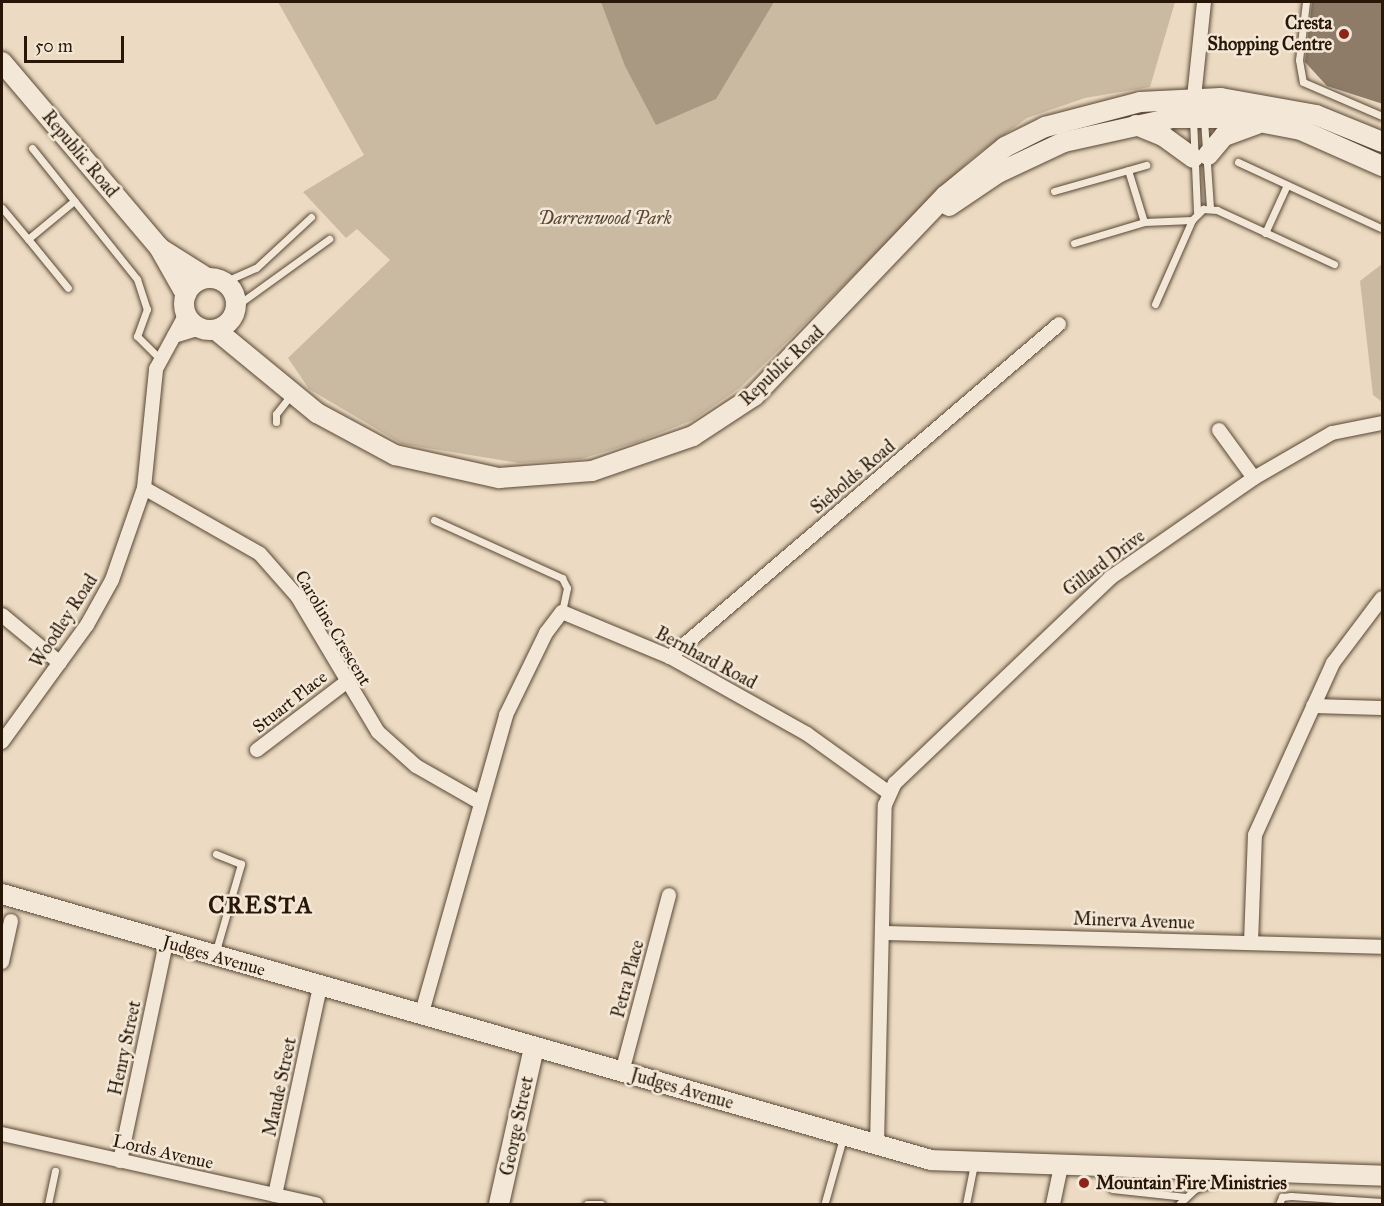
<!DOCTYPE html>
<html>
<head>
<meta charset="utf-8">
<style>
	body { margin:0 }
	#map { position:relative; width:1384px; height:1206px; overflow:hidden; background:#ecdbc2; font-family:"IM FELL Great Primer",serif }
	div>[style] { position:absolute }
	.green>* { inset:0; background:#cbbaa2 }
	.water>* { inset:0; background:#a99882 }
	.building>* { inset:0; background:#8e7c68 }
	.roads { filter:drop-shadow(0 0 2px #594735) drop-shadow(0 0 2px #594735) }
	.lane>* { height:7px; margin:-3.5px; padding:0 3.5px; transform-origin:3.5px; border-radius:3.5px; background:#f3e8d7 }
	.street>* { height:14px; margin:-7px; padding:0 7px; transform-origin:7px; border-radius:7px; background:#f3e8d7 }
	.secondary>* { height:20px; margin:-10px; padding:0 10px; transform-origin:10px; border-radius:10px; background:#f3e8d7 }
	.secondary>.ring { margin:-10px; padding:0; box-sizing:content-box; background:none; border:20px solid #f3e8d7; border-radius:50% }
	.dots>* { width:16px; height:16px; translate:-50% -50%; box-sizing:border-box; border:3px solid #f3e8d7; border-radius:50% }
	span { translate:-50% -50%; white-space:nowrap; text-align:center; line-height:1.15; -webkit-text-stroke:5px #f3e8d7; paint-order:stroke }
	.poi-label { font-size:18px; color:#281606; font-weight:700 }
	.right { translate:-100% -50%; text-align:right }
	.left { translate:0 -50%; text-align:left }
	.street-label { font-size:18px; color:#281606 }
	.park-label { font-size:18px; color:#594735; font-style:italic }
	.district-label { font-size:24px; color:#281606; font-weight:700; letter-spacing:1.5px }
	.frame { position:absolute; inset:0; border:3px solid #281606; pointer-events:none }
	.scale { position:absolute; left:24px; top:36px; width:100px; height:27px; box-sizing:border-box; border:3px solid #281606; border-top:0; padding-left:8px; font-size:18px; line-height:21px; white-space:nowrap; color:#281606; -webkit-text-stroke:4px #f3e8d7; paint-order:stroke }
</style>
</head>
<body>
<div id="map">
	<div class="green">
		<div style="clip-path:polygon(278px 2px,1175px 2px,1150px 87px,1085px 98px,1027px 118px,972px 158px,741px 387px,693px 420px,637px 442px,581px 459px,519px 463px,402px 444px,309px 389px,288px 358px,390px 260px,357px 229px,346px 238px,303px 192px,364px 155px)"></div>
		<div style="clip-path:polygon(1382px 264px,1382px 402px,1373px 395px,1360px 281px)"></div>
	</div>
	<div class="water">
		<div style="clip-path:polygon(601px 2px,774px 2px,716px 99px,656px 125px,625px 66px)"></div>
	</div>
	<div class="building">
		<div style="clip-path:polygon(1312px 2px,1383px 2px,1383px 104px,1327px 86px,1305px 62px)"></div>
	</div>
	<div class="roads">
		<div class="lane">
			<div style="left:1306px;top:2px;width:58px;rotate:96.9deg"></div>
			<div style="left:1299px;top:60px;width:22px;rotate:80deg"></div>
			<div style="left:1303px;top:82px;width:86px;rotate:23.3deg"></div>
			<div style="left:1193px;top:119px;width:93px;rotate:87.5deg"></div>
			<div style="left:1204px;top:120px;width:88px;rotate:86.1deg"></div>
			<div style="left:32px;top:148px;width:168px;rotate:51.3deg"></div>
			<div style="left:137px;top:279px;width:32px;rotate:72deg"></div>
			<div style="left:147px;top:309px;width:29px;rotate:110deg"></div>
			<div style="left:137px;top:336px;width:33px;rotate:45deg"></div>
			<div style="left:1238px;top:162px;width:157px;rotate:24.8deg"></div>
			<div style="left:1128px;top:170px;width:54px;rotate:72.9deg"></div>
			<div style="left:1054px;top:191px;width:96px;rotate:-15.8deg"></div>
			<div style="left:2px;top:208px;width:40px;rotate:50deg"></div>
			<div style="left:28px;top:239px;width:60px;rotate:-39.6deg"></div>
			<div style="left:1265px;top:233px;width:53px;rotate:-65.4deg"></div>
			<div style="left:28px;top:239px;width:63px;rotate:50.8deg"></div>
			<div style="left:1074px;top:243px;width:73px;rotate:-16.7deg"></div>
			<div style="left:1144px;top:222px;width:48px;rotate:-2.4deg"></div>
			<div style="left:224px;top:282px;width:35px;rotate:-24deg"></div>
			<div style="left:256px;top:268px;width:75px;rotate:-42.8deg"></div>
			<div style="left:1155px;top:304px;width:92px;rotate:-66.2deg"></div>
			<div style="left:1192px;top:220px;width:16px;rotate:-45deg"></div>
			<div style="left:1203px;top:209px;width:14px;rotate:4deg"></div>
			<div style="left:1217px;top:210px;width:129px;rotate:24.8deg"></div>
			<div style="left:236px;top:306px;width:115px;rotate:-35.8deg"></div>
			<div style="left:276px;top:422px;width:8px;rotate:-90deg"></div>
			<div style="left:276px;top:414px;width:24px;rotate:-52deg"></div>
			<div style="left:434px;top:520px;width:141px;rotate:24.4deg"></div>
			<div style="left:562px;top:578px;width:11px;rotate:63deg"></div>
			<div style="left:567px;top:588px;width:25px;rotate:102deg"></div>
			<div style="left:215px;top:954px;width:94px;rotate:-73.9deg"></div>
			<div style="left:241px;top:864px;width:27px;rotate:-158deg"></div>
			<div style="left:1112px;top:1189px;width:74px;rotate:6.2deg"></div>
			<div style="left:825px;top:1202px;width:66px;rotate:-74.3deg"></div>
			<div style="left:48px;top:1204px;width:34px;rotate:-78deg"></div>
			<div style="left:587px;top:1204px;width:14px"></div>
			<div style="left:966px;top:1204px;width:41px;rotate:-78.7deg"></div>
			<div style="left:1179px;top:1204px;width:22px;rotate:-43deg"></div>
			<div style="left:1195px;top:1189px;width:23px;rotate:-18deg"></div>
			<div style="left:1217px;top:1182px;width:9px;rotate:-72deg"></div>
			<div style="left:1279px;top:1204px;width:8px;rotate:-67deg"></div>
			<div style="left:1282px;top:1197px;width:9px;rotate:-6deg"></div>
			<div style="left:1291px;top:1196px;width:91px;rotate:3.8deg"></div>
		</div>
		<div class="street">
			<div style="left:1193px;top:107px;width:106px;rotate:-84deg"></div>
			<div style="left:174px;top:336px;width:28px;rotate:-17deg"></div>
			<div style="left:1219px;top:430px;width:59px;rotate:53.9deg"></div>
			<div style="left:144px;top:488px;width:133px;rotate:29.6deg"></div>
			<div style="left:260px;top:554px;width:56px;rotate:48.6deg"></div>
			<div style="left:297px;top:596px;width:158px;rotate:59.2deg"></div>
			<div style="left:378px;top:732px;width:51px;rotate:41.8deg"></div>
			<div style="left:416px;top:766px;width:73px;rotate:29.7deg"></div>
			<div style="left:2px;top:615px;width:75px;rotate:39.6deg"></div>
			<div style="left:670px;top:657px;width:512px;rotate:-40.56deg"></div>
			<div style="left:1313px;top:706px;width:69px;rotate:1.7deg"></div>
			<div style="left:2px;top:742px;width:145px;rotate:-54deg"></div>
			<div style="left:87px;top:625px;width:51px;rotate:-60.9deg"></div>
			<div style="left:112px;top:580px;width:97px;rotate:-70.8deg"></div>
			<div style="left:144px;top:488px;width:120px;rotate:-84.2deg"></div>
			<div style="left:156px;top:369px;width:63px;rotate:-61.4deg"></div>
			<div style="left:257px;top:750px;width:111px;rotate:-37.3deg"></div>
			<div style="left:884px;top:933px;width:498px;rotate:1.6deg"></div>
			<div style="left:1251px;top:943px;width:108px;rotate:-87.9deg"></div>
			<div style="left:1255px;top:835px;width:189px;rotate:-65.6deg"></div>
			<div style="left:1333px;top:663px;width:81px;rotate:-53deg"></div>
			<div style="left:2px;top:962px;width:42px;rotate:-77.6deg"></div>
			<div style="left:421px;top:1016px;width:313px;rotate:-74.2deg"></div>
			<div style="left:506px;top:715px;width:91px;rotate:-64deg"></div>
			<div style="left:546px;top:633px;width:26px;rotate:-53deg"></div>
			<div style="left:562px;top:612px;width:117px;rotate:22.6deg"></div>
			<div style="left:670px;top:657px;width:157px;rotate:29.3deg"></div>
			<div style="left:807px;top:734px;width:101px;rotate:35.7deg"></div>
			<div style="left:622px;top:1072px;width:183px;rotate:-75.1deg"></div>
			<div style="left:2px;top:1134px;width:322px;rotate:12.6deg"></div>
			<div style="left:877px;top:1145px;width:340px;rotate:-88.7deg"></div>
			<div style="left:885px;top:805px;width:24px;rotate:-66deg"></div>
			<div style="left:895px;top:783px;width:297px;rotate:-43.6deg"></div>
			<div style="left:1110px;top:578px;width:175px;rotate:-34.8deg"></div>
			<div style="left:1254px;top:478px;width:90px;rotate:-30deg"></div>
			<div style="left:1332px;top:433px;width:51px;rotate:-11.3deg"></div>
			<div style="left:120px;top:1161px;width:223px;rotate:-78.1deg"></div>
			<div style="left:275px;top:1195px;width:213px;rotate:-77.8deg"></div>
			<div style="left:1053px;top:1204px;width:39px;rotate:-78deg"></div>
		</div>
		<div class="secondary">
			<div style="left:2px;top:62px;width:243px;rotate:49.7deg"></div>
			<div style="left:159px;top:247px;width:55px;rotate:60.6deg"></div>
			<div style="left:1136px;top:125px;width:29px;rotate:22deg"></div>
			<div style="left:1163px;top:136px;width:37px;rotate:36deg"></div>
			<div style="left:1208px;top:155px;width:25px;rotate:-50deg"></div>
			<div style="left:1224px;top:136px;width:35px;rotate:-20deg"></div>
			<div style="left:949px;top:206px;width:59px;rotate:-34deg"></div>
			<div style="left:998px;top:173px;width:73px;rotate:-25.2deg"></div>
			<div style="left:1064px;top:142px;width:111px;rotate:-12.5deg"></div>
			<div style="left:1172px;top:118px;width:66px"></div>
			<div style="left:1238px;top:118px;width:64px;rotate:10.8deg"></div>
			<div style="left:1301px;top:130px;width:89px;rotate:24deg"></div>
			<div style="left:161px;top:249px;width:54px;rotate:32.2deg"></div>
			<div class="ring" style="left:184px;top:278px;width:32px;height:32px"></div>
			<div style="left:216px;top:330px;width:131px;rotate:39.4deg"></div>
			<div style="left:317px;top:413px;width:89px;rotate:28.3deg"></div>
			<div style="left:395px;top:455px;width:107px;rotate:12.5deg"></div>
			<div style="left:499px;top:478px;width:93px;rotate:-4.3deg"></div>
			<div style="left:592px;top:471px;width:107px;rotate:-19.1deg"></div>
			<div style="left:693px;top:436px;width:73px;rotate:-33.3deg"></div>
			<div style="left:754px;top:396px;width:277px;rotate:-46.3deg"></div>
			<div style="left:945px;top:196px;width:77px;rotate:-39.2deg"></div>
			<div style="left:1005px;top:147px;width:45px;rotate:-26.6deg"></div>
			<div style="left:1045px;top:127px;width:98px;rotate:-14.7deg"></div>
			<div style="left:1140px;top:102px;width:81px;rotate:-2.8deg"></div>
			<div style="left:1221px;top:98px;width:97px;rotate:10.1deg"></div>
			<div style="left:1316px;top:115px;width:71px;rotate:22.2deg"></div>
			<div style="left:2px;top:894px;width:966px;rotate:15.98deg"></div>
			<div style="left:931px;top:1160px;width:451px;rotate:2deg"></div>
			<div style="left:499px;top:1204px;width:160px;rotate:-77.4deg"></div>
		</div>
	</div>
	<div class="dots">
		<div style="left:1344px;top:34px;background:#8f2418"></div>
		<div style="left:1084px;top:1183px;background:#8f2418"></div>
	</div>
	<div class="poi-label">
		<span class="right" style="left:1332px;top:34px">Cresta<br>Shopping Centre</span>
		<span class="left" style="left:1096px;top:1183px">Mountain Fire Ministries</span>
	</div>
	<div class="street-label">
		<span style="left:80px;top:154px;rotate:50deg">Republic Road</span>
		<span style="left:782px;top:366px;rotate:-43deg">Republic Road</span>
		<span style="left:853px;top:477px;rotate:-40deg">Siebolds Road</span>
		<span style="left:1104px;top:563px;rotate:-37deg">Gillard Drive</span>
		<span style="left:64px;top:621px;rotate:-57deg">Woodley Road</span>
		<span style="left:333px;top:628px;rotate:59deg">Caroline Crescent</span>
		<span style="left:706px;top:658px;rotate:28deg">Bernhard Road</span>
		<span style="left:290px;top:702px;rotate:-38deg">Stuart Place</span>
		<span style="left:1134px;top:921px;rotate:2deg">Minerva Avenue</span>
		<span style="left:214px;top:956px;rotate:16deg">Judges Avenue</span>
		<span style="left:628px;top:979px;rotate:-75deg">Petra Place</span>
		<span style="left:125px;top:1048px;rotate:-78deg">Henry Street</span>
		<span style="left:280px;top:1087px;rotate:-78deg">Maude Street</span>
		<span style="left:682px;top:1089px;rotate:16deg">Judges Avenue</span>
		<span style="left:517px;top:1126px;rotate:-78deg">George Street</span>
		<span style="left:163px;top:1152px;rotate:13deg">Lords Avenue</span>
	</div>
	<div class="park-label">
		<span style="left:605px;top:218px">Darrenwood Park</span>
	</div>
	<div class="district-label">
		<span style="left:261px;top:906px">CRESTA</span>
	</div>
	<div class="frame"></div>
	<div class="scale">50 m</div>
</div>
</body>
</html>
